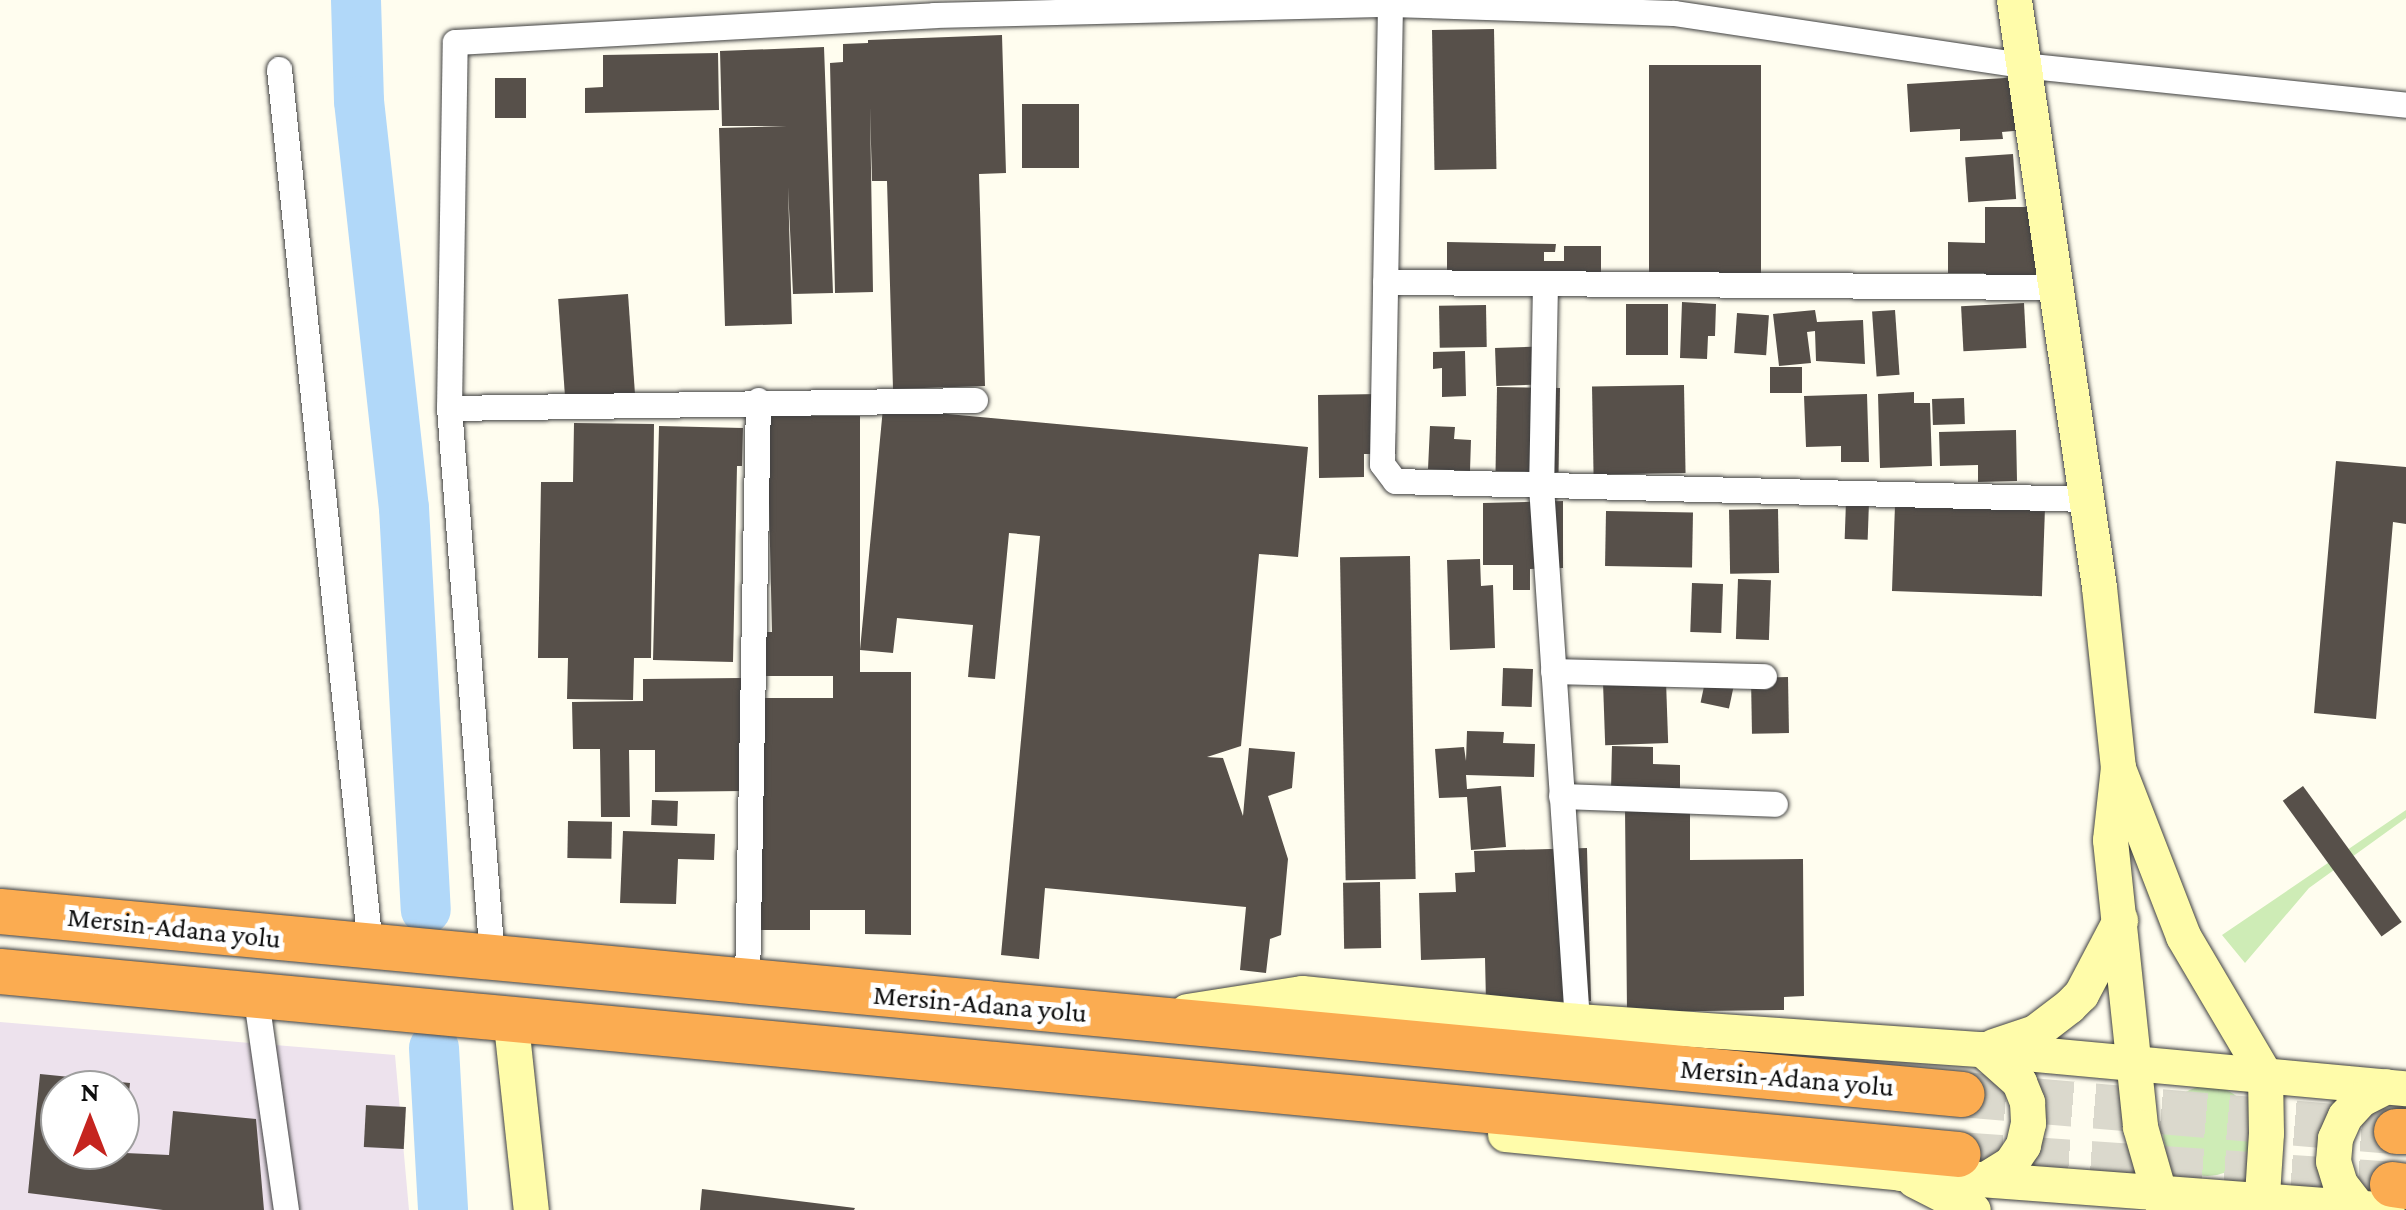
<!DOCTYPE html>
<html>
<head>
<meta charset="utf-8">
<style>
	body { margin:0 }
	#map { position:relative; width:2406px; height:1210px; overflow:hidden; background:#fffdef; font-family:"Crimson Pro",serif }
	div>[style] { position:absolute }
	.industrial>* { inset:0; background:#ede2ed }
	.green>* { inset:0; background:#ceecb6 }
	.round { border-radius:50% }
	.river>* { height:50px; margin:-25px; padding:0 25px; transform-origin:25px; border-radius:25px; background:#b1d8f9 }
	.building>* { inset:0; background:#57504a; transform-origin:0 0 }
	.highway-tunnel>* { height:45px; margin-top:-22.5px; transform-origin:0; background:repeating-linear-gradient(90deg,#dbd9cd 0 45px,transparent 0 67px) }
	.roads { filter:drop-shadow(0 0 2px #414141) drop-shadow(0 0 2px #414141) }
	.street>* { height:25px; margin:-12.5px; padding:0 12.5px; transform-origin:12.5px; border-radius:12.5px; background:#fff }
	.secondary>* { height:35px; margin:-17.5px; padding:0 17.5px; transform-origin:17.5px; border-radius:17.5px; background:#fffcaa }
	.highway>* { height:45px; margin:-22.5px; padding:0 22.5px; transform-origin:22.5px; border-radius:22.5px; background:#fbac51 }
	span { translate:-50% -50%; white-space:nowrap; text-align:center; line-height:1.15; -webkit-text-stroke:10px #fff; paint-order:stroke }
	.street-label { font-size:28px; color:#0e0e0e }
	.north { position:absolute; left:40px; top:1070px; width:100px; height:100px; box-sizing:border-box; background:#fff; border:2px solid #9f9f9f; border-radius:50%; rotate:0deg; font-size:28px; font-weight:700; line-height:40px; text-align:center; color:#0e0e0e }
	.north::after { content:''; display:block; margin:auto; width:35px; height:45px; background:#c5241f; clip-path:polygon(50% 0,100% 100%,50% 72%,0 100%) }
</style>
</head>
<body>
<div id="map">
	<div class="industrial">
		<div style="clip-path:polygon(evenodd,0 1022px,395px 1055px,409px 1210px,0 1210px,0 1022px,60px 1090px,120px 1090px,120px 1150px,60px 1150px,60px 1090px)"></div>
	</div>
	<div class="green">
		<div style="clip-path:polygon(2406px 810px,2406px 818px,2309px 888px,2245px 963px,2222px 935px)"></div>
		<div class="round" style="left:2163px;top:1086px;width:90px;height:90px"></div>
	</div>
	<div class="river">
		<div style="left:356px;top:0;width:101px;rotate:88.3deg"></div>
		<div style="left:359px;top:101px;width:409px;rotate:83.7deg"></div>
		<div style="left:404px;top:508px;width:402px;rotate:86.9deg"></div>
		<div style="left:434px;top:1048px;width:162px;rotate:86.8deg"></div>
	</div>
	<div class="building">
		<div style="left:1494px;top:29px;width:140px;height:62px;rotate:89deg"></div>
		<div style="clip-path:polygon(1002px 35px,1006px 173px,979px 174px,985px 386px,893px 389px,887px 181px,872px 181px,870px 107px,873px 292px,835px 293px,830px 63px,843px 62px,843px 44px,868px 43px,868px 40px)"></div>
		<div style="clip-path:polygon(824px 47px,833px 293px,793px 294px,788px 187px,792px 324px,725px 326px,719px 128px,787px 126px,722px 126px,720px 51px)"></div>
		<div style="clip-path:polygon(718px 53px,719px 110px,585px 113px,585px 88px,603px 87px,603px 55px)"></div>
		<div style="left:1649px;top:65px;width:112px;height:212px"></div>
		<div style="clip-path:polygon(2021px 77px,2025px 130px,2002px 132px,2003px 139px,1960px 141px,1960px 129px,1910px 132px,1907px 84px)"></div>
		<div style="left:495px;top:78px;width:31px;height:40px"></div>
		<div style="left:1022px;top:104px;width:57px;height:64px"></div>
		<div style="left:2013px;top:154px;width:45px;height:48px;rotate:86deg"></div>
		<div style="clip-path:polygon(1985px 207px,2034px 207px,2045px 285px,1984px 285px,1984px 273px,1948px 273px,1948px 242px,1985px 243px)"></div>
		<div style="clip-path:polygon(1447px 242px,1556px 244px,1555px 252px,1544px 252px,1544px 261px,1564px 261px,1564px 246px,1601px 246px,1601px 274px,1447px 271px)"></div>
		<div style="left:628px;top:294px;width:111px;height:70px;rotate:86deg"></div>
		<div style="clip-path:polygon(1682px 302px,1716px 304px,1715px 336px,1708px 336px,1707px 359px,1680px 358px)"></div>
		<div style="left:2024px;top:303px;width:45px;height:63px;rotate:87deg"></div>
		<div style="left:1626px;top:304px;width:42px;height:51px"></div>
		<div style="left:1486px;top:305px;width:42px;height:47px;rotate:89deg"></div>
		<div style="clip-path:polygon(1815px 310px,1817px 322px,1863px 320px,1865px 364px,1816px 361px,1815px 331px,1807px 332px,1811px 363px,1779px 366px,1773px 314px)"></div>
		<div style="left:1895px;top:310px;width:65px;height:23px;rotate:86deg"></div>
		<div style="left:1737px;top:313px;width:32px;height:40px;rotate:4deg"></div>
		<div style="left:1553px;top:346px;width:38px;height:58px;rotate:88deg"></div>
		<div style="clip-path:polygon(1465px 351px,1466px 396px,1442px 397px,1442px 368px,1433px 369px,1433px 352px)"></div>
		<div style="left:1770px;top:367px;width:32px;height:26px"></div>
		<div style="left:1684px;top:385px;width:88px;height:92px;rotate:89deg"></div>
		<div style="left:1497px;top:387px;width:63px;height:84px;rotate:1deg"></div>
		<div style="clip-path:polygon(1914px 392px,1914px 403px,1930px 403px,1932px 466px,1880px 468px,1878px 394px)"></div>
		<div style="clip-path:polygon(1379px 394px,1379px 433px,1396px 433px,1396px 454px,1364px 454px,1364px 477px,1319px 478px,1318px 395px)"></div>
		<div style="clip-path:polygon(1867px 394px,1869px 462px,1841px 462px,1841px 446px,1806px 447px,1804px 396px)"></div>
		<div style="left:1964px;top:398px;width:26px;height:32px;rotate:88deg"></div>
		<div style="clip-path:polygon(883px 408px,1308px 447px,1298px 557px,1259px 554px,1241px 746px,1207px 757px,1223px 758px,1243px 816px,1249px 748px,1295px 752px,1292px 788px,1268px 796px,1288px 859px,1281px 935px,1270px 939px,1266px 973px,1240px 970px,1246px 907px,1045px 888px,1039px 959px,1001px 955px,1040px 536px,1009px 533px,995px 679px,968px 677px,973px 625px,897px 618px,893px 653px,860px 650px)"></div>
		<div style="clip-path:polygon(767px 416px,860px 416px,860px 672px,911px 672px,911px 935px,865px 934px,865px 910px,810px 910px,810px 930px,758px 930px,763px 698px,833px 698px,833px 676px,766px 676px,766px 632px,772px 632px)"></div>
		<div style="clip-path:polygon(574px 423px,654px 424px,651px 658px,634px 658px,633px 700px,567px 699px,568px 658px,538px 658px,541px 482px,573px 482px)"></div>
		<div style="clip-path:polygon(659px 426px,743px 428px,742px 466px,737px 466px,733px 662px,653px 660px)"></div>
		<div style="clip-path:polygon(1430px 426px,1455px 427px,1454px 439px,1471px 440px,1470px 471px,1428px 469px)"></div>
		<div style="clip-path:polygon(2016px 430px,2017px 481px,1978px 482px,1978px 465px,1940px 466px,1939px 432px)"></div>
		<div style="clip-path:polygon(2336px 461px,2406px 467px,2406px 524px,2393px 522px,2376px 719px,2314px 713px)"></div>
		<div style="clip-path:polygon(1563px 501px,1563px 568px,1530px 569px,1530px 590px,1513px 590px,1513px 565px,1483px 565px,1483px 503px)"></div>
		<div style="left:1846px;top:501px;width:23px;height:38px;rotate:2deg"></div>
		<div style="left:1895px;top:505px;width:150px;height:86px;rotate:2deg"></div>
		<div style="left:1778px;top:509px;width:64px;height:49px;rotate:89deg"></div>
		<div style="left:1606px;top:511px;width:87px;height:55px;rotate:1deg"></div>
		<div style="left:1410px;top:556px;width:323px;height:70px;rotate:89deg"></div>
		<div style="clip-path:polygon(1480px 559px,1481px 586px,1493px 585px,1495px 648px,1450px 650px,1447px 560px)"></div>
		<div style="left:1738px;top:579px;width:33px;height:60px;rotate:2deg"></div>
		<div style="left:1692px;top:583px;width:31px;height:49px;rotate:2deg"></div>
		<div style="left:1503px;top:668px;width:30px;height:38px;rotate:2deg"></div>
		<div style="left:1706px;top:677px;width:29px;height:26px;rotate:12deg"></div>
		<div style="left:1788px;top:677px;width:56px;height:37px;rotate:89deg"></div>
		<div style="clip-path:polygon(741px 678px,742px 791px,655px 792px,655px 750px,629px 750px,630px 817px,601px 817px,600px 749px,573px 749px,572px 702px,643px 701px,643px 679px)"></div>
		<div style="left:1666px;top:681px;width:62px;height:63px;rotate:88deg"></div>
		<div style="clip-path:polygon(1467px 731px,1504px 732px,1503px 743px,1535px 744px,1534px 777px,1466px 775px,1467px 789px,1501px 786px,1506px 847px,1471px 850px,1467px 797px,1439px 798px,1435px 749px,1464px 747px,1466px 761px)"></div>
		<div style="clip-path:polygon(1612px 746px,1653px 747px,1653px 764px,1680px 765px,1680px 793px,1611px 791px)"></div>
		<div style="left:2303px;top:786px;width:168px;height:25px;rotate:54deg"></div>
		<div style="left:652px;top:800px;width:26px;height:25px;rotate:2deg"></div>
		<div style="clip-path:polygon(1625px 809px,1690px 809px,1690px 860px,1803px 859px,1804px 996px,1784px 997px,1784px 1010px,1627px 1012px)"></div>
		<div style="left:568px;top:821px;width:44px;height:37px;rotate:1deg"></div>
		<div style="clip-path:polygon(623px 831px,715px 834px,714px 860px,678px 859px,676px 904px,620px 903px)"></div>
		<div style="clip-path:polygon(1587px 848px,1591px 1001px,1486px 1003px,1485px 958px,1421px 960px,1419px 893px,1456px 892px,1455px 873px,1475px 872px,1474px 851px)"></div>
		<div style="left:1380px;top:882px;width:66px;height:37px;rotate:89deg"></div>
		<div style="clip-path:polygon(40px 1074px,130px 1083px,123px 1149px,120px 1090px,60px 1090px,60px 1150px,169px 1155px,173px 1111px,256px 1119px,264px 1210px,163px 1210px,28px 1193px)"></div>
		<div style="left:366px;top:1105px;width:40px;height:42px;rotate:3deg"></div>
		<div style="clip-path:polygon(702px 1189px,855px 1208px,854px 1210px,700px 1210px)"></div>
	</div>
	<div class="highway-tunnel">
		<div style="left:1961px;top:1094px;width:437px;rotate:4.9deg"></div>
		<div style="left:1957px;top:1154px;width:436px;rotate:3.9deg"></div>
	</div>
	<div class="roads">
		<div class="street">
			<div style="left:1390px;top:4px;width:460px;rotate:91deg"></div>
			<div style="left:1382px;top:464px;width:21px;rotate:53deg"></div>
			<div style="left:1395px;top:481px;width:694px;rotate:1.49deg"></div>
			<div style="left:279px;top:69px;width:883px;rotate:84.08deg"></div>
			<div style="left:1385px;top:282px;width:671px;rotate:0.43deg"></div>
			<div style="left:1545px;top:284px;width:202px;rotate:91.1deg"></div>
			<div style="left:1541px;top:486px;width:536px;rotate:86.15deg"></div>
			<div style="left:449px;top:408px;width:526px;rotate:-0.87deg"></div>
			<div style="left:1553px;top:671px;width:211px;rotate:1.4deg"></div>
			<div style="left:1561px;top:796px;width:214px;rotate:2.1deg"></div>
			<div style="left:492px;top:959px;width:553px;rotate:-94.46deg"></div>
			<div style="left:449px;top:408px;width:366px;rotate:-89.1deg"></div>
			<div style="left:455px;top:42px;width:480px;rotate:-3.2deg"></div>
			<div style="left:934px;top:15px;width:456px;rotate:-1.4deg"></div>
			<div style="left:1390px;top:4px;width:284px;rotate:1.8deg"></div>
			<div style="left:1674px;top:13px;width:352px;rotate:8.5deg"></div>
			<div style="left:2022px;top:65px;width:386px;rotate:5.9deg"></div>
			<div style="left:747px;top:982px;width:582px;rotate:-88.92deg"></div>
			<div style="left:255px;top:992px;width:220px;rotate:81.9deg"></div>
		</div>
		<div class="secondary">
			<div style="left:2014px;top:0;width:593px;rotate:81.76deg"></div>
			<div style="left:2099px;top:587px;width:181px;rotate:84deg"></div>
			<div style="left:2118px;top:767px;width:73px;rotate:96.3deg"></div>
			<div style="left:2110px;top:840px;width:289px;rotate:84deg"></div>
			<div style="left:2140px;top:1127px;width:86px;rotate:73.9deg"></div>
			<div style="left:2118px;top:768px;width:180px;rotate:68.8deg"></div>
			<div style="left:2183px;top:936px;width:161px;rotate:59.5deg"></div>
			<div style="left:2265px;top:1075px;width:58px;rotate:89deg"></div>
			<div style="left:2266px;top:1133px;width:77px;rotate:93.7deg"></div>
			<div style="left:1187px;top:1011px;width:116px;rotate:-8.9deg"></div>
			<div style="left:1302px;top:993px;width:276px;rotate:5.8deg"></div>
			<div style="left:1577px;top:1021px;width:406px;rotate:4deg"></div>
			<div style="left:1982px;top:1049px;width:426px;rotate:5.3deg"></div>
			<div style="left:510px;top:1015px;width:196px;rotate:83.9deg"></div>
			<div style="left:1993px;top:1046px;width:44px;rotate:-18.4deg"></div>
			<div style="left:2035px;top:1032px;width:43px;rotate:-37.4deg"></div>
			<div style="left:2069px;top:1006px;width:17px;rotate:-45deg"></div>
			<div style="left:2081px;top:994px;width:84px;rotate:-62.2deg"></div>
			<div style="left:1982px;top:1049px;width:50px;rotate:41.7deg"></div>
			<div style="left:2019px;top:1082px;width:22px;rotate:68deg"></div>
			<div style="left:2027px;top:1102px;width:21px;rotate:87deg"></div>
			<div style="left:2028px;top:1123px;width:23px;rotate:103deg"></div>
			<div style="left:2023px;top:1145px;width:22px;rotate:124deg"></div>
			<div style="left:2011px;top:1163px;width:28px;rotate:148deg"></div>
			<div style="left:1505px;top:1134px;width:397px;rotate:5.6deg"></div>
			<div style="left:1900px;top:1173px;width:488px;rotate:4.3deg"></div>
			<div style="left:1914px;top:1180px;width:66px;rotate:27deg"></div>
			<div style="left:2358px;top:1207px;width:29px;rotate:-128deg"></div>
			<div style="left:2340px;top:1184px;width:24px;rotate:-107deg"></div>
			<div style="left:2333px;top:1161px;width:23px;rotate:-85deg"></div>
			<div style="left:2335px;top:1138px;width:24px;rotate:-66deg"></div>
			<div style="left:2345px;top:1116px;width:23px;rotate:-47deg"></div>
			<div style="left:2361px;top:1099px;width:28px;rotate:-27deg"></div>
		</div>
		<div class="highway">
			<div style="left:0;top:911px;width:1970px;rotate:5.33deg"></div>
			<div style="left:0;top:971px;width:1966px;rotate:5.34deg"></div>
			<div style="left:2396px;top:1131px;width:10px"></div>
			<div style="left:2392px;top:1184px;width:14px;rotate:8deg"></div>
		</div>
	</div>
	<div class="street-label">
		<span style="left:174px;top:928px;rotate:6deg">Mersin-Adana yolu</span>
		<span style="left:980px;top:1004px;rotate:5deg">Mersin-Adana yolu</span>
		<span style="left:1787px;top:1078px;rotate:5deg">Mersin-Adana yolu</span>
	</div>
	<div class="north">N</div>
</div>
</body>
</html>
